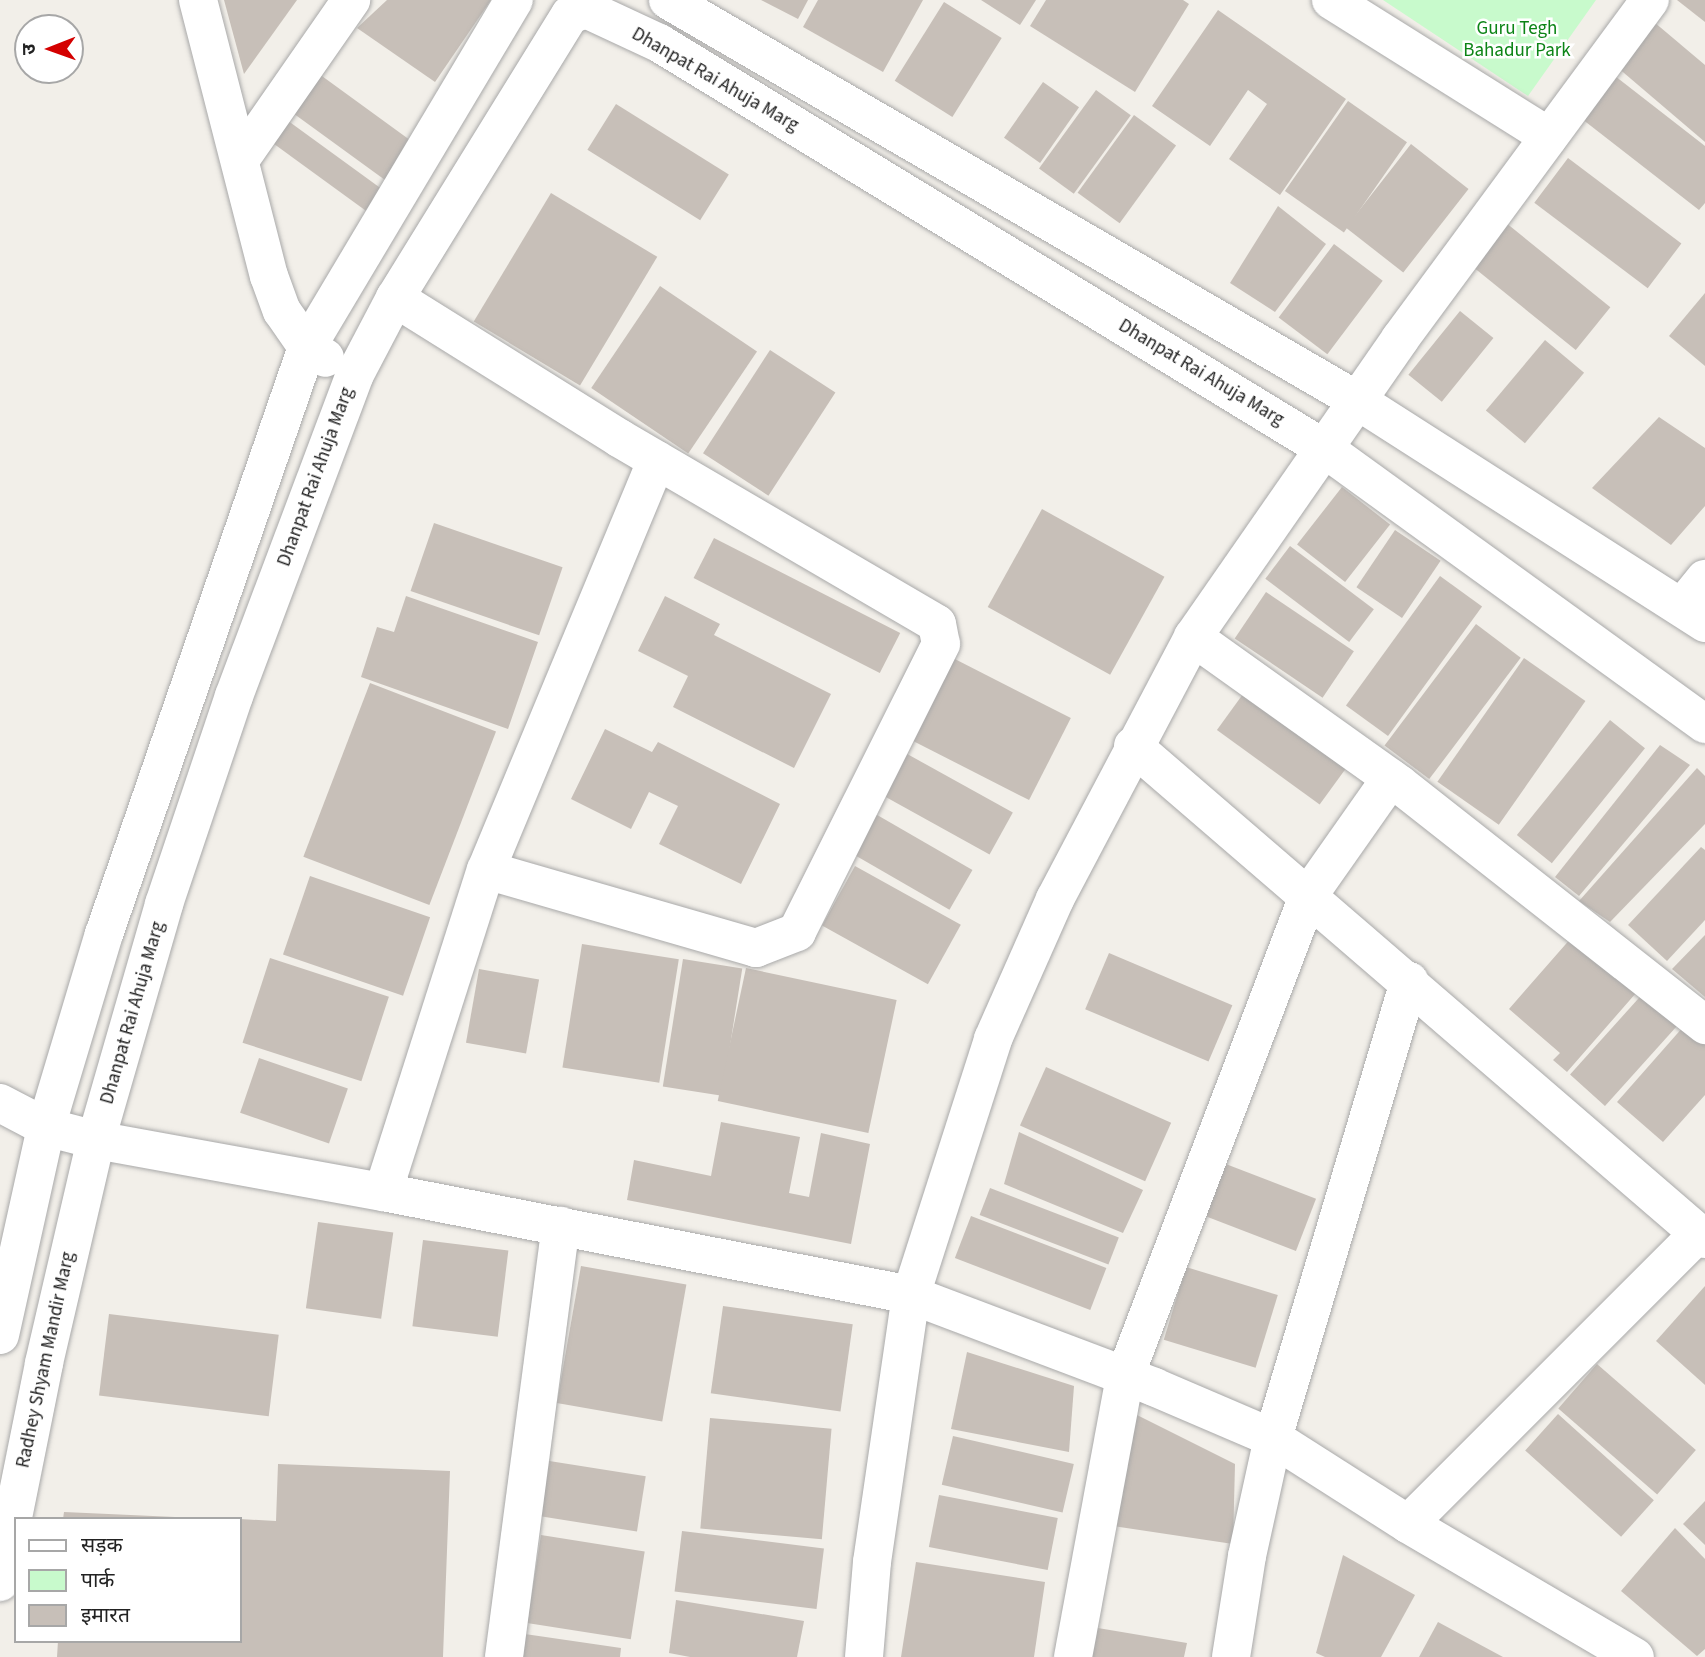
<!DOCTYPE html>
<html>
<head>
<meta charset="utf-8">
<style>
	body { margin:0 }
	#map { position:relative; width:1705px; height:1657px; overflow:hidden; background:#f2efe9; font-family:"Source Sans 3","Noto Sans Devanagari",sans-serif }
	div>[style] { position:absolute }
	.park>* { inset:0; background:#c8facc }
	.building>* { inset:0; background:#c7bfb8; transform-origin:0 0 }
	.roads { filter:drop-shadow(0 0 2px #a9a9a9) drop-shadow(0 0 2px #a9a9a9) }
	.minor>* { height:38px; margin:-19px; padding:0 19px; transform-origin:19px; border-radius:19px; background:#fff }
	span { translate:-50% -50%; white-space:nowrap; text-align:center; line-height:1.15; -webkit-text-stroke:5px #fff; paint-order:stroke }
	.park-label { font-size:19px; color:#0c8416 }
	.street-label { font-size:19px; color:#222 }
	.legend { position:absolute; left:14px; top:1517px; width:228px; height:126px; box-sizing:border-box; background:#fff; border:2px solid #a7a7a7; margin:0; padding:9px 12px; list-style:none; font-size:21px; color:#222 }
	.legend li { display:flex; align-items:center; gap:14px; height:35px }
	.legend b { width:35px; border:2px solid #a7a7a7 }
	.north { position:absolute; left:14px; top:14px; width:70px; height:70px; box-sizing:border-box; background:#fff; border:2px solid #a7a7a7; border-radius:50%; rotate:269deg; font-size:19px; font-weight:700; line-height:28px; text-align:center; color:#222 }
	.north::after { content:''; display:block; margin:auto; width:24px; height:32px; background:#d40000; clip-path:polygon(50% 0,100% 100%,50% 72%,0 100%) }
</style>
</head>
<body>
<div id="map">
	<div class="park">
		<div style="clip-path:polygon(1383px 0,1596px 0,1528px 96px)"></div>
	</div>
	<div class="building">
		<div style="clip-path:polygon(224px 0,297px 0,244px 74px)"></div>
		<div style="clip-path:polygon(387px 0,491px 0,435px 82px,357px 28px)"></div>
		<div style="clip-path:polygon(761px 0,808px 0,798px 19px)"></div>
		<div style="clip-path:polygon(818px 0,923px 0,883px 72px,803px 27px)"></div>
		<div style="clip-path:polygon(981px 0,1036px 0,1020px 25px)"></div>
		<div style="clip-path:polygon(1046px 0,1183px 0,1189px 4px,1135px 92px,1030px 26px)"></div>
		<div style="clip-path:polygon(1677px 0,1705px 0,1705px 22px)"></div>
		<div style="left:944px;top:2px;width:68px;height:93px;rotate:32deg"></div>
		<div style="clip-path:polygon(1218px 10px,1346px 99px,1280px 195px,1229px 159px,1267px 104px,1248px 90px,1210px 146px,1152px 106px)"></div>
		<div style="clip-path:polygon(1654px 22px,1705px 65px,1705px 142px,1617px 67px)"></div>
		<div style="left:315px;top:71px;width:130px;height:47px;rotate:36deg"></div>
		<div style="clip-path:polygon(1615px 76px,1705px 146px,1705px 203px,1699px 210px,1582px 119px)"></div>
		<div style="left:1043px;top:82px;width:44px;height:68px;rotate:35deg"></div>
		<div style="left:1096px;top:90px;width:43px;height:97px;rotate:36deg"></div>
		<div style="left:1348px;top:101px;width:72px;height:110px;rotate:35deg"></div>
		<div style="left:616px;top:104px;width:133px;height:54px;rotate:32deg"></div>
		<div style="left:280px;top:115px;width:130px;height:27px;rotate:36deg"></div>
		<div style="left:1134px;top:115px;width:52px;height:96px;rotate:36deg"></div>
		<div style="left:1411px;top:144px;width:73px;height:106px;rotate:38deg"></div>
		<div style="left:1568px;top:158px;width:142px;height:56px;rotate:37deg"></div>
		<div style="left:551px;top:193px;width:124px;height:150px;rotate:31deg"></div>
		<div style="clip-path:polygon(1278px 206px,1326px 244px,1275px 312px,1230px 283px)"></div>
		<div style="left:1500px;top:218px;width:142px;height:55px;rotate:39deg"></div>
		<div style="left:1334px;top:244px;width:61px;height:92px;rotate:37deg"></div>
		<div style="left:660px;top:286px;width:117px;height:123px;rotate:34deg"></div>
		<div style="clip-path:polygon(1705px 293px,1705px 366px,1669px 336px)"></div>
		<div style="left:1460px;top:311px;width:43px;height:82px;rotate:39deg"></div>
		<div style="left:1545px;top:340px;width:51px;height:92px;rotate:40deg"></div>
		<div style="left:770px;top:350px;width:78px;height:123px;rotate:33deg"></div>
		<div style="clip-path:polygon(1659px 417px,1705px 448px,1705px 506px,1671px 545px,1592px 488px)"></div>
		<div style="left:1342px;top:487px;width:61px;height:73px;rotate:38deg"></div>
		<div style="left:1042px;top:509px;width:140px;height:112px;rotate:29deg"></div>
		<div style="left:434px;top:523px;width:136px;height:72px;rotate:19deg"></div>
		<div style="left:1395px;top:530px;width:55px;height:69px;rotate:34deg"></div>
		<div style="left:714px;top:538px;width:209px;height:45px;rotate:27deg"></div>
		<div style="left:1290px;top:546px;width:105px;height:41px;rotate:37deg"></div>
		<div style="left:1440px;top:576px;width:52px;height:160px;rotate:36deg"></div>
		<div style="left:1266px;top:592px;width:106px;height:56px;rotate:34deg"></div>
		<div style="clip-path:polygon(406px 596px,538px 642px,508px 729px,361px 677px,377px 627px,394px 632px)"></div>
		<div style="clip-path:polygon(665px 596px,720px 624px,714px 635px,831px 694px,794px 768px,673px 707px,688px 676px,638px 651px)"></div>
		<div style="left:1476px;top:624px;width:56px;height:152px;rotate:37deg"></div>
		<div style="left:947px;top:655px;width:139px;height:92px;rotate:27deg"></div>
		<div style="left:1524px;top:658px;width:75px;height:151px;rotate:35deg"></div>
		<div style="left:370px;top:683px;width:135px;height:186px;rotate:21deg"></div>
		<div style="left:1251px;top:683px;width:127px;height:58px;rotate:36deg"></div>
		<div style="left:1610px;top:720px;width:45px;height:148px;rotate:39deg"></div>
		<div style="clip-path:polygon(605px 729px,652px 752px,658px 742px,780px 804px,741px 884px,659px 844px,678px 806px,649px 792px,631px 829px,571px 799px)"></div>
		<div style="clip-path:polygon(1660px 745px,1690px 765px,1579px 896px,1555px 877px)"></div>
		<div style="left:900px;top:750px;width:129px;height:48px;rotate:29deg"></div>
		<div style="clip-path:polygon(1697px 768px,1705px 776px,1705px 824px,1610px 922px,1579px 901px)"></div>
		<div style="left:872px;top:812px;width:116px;height:46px;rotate:30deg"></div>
		<div style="clip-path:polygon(1701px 847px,1705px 850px,1705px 920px,1667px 961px,1628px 925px)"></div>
		<div style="left:855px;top:866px;width:121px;height:68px;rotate:29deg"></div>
		<div style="left:310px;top:876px;width:127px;height:83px;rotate:19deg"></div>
		<div style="clip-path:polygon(1579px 929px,1643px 985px,1567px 1072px,1553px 1060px,1560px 1053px,1509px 1009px)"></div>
		<div style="clip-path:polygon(1705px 935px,1705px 997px,1672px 969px)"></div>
		<div style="left:582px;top:944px;width:98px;height:125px;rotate:9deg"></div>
		<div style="left:1109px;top:953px;width:134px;height:61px;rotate:23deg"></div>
		<div style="left:270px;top:958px;width:125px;height:89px;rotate:18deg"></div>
		<div style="left:683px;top:959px;width:60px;height:129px;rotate:9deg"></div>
		<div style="left:746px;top:968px;width:154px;height:136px;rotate:12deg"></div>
		<div style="left:479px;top:969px;width:61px;height:75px;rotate:10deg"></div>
		<div style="left:1647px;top:989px;width:47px;height:115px;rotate:42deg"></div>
		<div style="clip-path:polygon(1691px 1018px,1705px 1031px,1705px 1095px,1663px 1142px,1617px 1102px)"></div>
		<div style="left:259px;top:1058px;width:94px;height:58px;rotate:19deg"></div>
		<div style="left:1046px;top:1067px;width:137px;height:64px;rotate:24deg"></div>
		<div style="clip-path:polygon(721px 1122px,800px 1137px,789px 1193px,809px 1197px,821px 1133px,870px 1144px,851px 1244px,627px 1200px,634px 1160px,711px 1176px)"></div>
		<div style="clip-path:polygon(1019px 1132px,1143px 1190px,1123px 1233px,1004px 1184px)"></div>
		<div style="left:1218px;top:1161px;width:105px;height:56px;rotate:21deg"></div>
		<div style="left:990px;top:1188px;width:138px;height:29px;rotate:21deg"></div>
		<div style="left:971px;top:1216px;width:145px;height:45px;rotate:21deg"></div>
		<div style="left:318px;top:1222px;width:76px;height:87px;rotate:8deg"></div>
		<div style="left:423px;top:1240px;width:86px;height:87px;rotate:7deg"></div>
		<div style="left:581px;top:1266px;width:107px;height:139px;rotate:10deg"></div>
		<div style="left:1186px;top:1267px;width:96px;height:76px;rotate:17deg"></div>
		<div style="clip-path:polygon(1705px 1286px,1705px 1385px,1656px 1341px)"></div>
		<div style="left:723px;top:1306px;width:131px;height:88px;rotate:8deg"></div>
		<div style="left:109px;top:1314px;width:171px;height:82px;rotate:7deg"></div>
		<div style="clip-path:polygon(967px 1352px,1074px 1386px,1069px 1452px,951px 1429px)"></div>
		<div style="left:1597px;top:1364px;width:131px;height:59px;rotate:41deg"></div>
		<div style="clip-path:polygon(1131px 1412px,1235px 1464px,1233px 1544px,1113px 1526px)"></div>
		<div style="left:1558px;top:1414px;width:129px;height:49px;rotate:42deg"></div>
		<div style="left:710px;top:1418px;width:122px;height:111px;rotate:5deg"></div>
		<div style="left:953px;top:1436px;width:124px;height:50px;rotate:13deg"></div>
		<div style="left:543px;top:1460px;width:104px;height:56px;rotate:9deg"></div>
		<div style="clip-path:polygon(278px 1464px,450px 1471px,443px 1657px,57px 1657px,58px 1641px,240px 1641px,240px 1519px,276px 1521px)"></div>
		<div style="left:939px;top:1495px;width:121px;height:53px;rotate:11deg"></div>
		<div style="clip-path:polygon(1705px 1501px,1705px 1545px,1683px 1524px)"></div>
		<div style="clip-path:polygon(64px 1512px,175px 1517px,175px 1519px,63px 1519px)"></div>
		<div style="clip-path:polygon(1675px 1528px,1705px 1559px,1705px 1649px,1697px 1656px,1621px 1591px)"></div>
		<div style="left:682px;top:1531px;width:143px;height:61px;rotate:7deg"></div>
		<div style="left:541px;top:1535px;width:105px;height:89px;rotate:9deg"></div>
		<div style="clip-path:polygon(1343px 1555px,1415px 1595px,1381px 1657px,1325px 1657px,1316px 1653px)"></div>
		<div style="clip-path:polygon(916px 1562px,1045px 1582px,1034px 1657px,901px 1657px)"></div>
		<div style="clip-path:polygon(676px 1600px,804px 1621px,797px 1657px,690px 1657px,669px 1653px)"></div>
		<div style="clip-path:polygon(1438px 1622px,1503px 1657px,1419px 1657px)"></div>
		<div style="clip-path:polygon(1092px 1627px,1187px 1643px,1184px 1657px,1087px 1657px)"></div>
		<div style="clip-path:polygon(518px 1633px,621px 1648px,620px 1657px,514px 1657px)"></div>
	</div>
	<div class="roads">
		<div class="minor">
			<div style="left:198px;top:0;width:285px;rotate:75.6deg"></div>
			<div style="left:269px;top:276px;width:37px;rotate:70deg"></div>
			<div style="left:282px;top:311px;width:44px;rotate:55.2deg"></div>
			<div style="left:307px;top:347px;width:21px;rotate:31deg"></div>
			<div style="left:668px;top:0;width:798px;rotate:30.16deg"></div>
			<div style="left:1358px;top:401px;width:412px;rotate:32.6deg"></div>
			<div style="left:1331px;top:0;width:257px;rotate:32.1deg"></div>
			<div style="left:240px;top:160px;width:195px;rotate:-55.2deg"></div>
			<div style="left:395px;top:298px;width:264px;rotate:32deg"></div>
			<div style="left:619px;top:438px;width:368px;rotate:30.3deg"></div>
			<div style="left:937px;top:624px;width:20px;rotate:79deg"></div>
			<div style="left:941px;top:644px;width:322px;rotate:116.6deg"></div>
			<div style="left:797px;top:932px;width:44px;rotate:158.7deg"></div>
			<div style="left:756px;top:948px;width:281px;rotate:-163.9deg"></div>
			<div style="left:1683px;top:606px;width:35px;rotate:-51deg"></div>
			<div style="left:1193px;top:637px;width:253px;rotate:35.5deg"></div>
			<div style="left:1399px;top:784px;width:390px;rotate:38.2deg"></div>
			<div style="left:1133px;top:746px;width:755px;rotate:40.76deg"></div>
			<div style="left:0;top:1103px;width:52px;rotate:27.6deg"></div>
			<div style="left:46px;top:1127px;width:52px;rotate:14.6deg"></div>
			<div style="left:96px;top:1140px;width:292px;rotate:10.3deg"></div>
			<div style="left:383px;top:1192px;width:538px;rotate:11.04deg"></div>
			<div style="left:911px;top:1295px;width:260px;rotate:20.7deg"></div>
			<div style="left:1154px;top:1387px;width:129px;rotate:23.2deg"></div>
			<div style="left:1273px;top:1438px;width:160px;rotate:32.5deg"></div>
			<div style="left:1408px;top:1524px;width:263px;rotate:30.4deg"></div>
			<div style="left:383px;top:1192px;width:338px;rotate:-72.3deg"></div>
			<div style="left:486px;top:870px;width:444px;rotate:-67.4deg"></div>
			<div style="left:0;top:1335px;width:213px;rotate:-77.5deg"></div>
			<div style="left:46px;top:1127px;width:202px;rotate:-73.3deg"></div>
			<div style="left:104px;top:934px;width:621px;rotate:-70.92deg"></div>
			<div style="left:307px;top:347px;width:404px;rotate:-59.2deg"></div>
			<div style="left:1408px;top:1524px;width:412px;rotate:-45deg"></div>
			<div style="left:0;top:1582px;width:223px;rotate:-78.6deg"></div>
			<div style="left:44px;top:1363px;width:229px;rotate:-76.9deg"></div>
			<div style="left:96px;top:1140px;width:246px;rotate:-73.9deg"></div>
			<div style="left:164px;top:904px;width:219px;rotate:-71.4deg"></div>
			<div style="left:234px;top:696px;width:342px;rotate:-69.4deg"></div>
			<div style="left:354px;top:376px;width:88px;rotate:-62.3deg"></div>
			<div style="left:395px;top:298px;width:333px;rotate:-58.3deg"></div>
			<div style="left:570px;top:15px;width:17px;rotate:-21deg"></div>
			<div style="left:586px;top:9px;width:81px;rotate:25deg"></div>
			<div style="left:659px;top:43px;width:780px;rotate:31.37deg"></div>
			<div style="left:1325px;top:449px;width:469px;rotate:35.9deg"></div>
			<div style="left:504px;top:1657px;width:435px;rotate:-82.5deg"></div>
			<div style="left:864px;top:1657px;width:95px;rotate:-85.2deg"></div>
			<div style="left:872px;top:1562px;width:270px;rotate:-81.7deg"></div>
			<div style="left:911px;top:1295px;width:269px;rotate:-72.2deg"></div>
			<div style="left:993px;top:1039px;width:153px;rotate:-66.1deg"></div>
			<div style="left:1055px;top:899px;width:296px;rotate:-62.2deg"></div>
			<div style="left:1193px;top:637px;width:363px;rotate:-55.2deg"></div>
			<div style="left:1400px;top:339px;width:421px;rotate:-53.6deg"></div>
			<div style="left:1073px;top:1657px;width:286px;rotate:-79.5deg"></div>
			<div style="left:1125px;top:1376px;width:514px;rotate:-69.13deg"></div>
			<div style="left:1308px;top:896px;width:144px;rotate:-54.9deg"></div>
			<div style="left:1231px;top:1657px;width:102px;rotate:-81deg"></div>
			<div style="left:1247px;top:1556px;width:121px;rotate:-77.6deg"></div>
			<div style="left:1273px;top:1438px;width:477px;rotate:-73.4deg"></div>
		</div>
	</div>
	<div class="park-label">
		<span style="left:1517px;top:40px">Guru Tegh<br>Bahadur Park</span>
	</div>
	<div class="street-label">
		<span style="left:715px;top:80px;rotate:30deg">Dhanpat Rai Ahuja Marg</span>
		<span style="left:1201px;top:373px;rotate:31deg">Dhanpat Rai Ahuja Marg</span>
		<span style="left:316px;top:477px;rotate:-70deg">Dhanpat Rai Ahuja Marg</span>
		<span style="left:133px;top:1013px;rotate:-74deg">Dhanpat Rai Ahuja Marg</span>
		<span style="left:46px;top:1360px;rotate:-78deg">Radhey Shyam Mandir Marg</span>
	</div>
	<ul class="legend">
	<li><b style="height:9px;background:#fff"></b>सड़क</li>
	<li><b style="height:19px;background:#c8facc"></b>पार्क</li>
	<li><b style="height:19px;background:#c7bfb8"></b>इमारत</li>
	</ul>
	<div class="north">उ</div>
</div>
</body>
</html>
